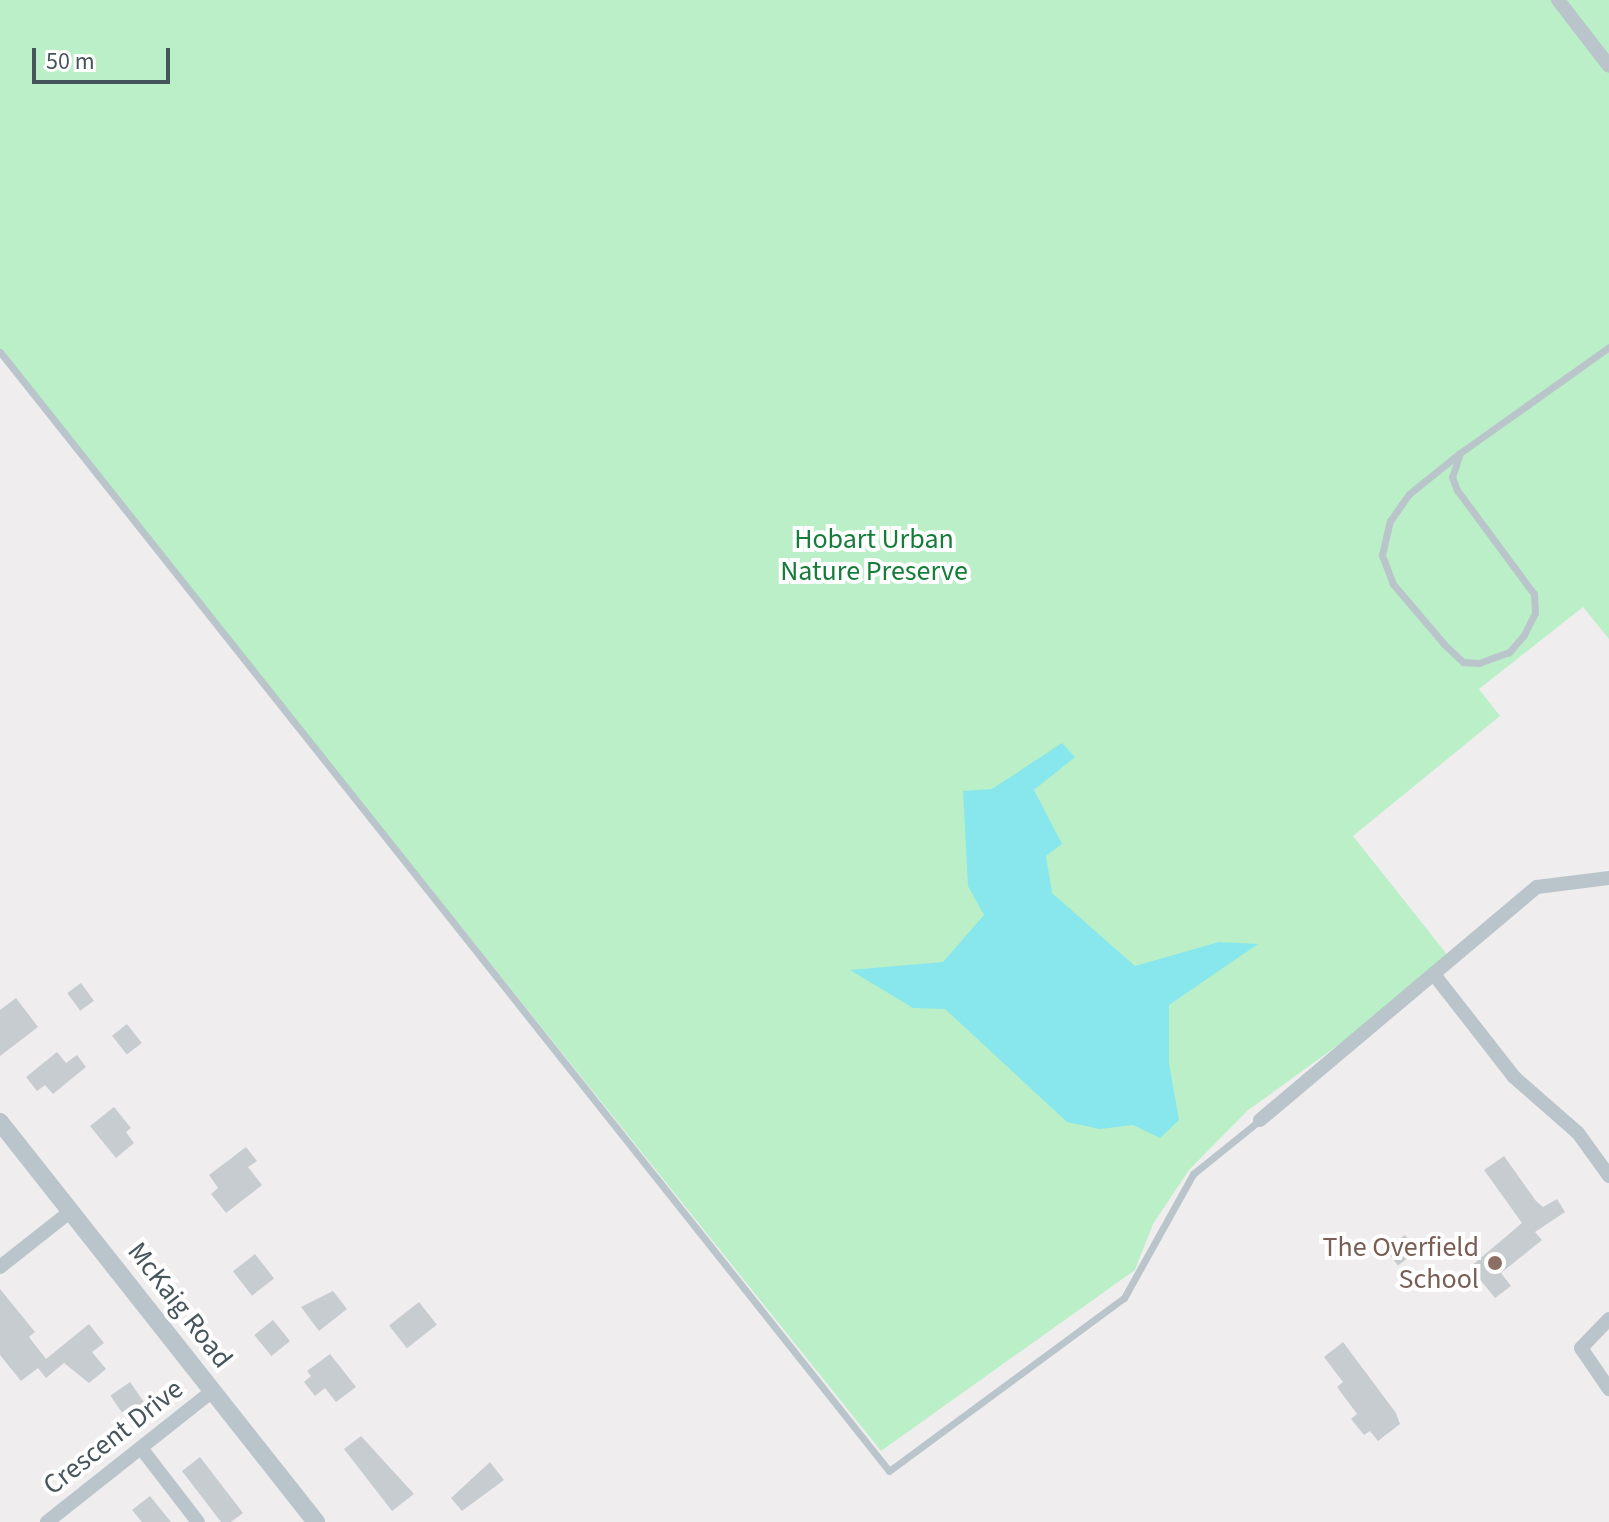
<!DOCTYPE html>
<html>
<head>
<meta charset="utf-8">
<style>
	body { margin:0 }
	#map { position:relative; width:1609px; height:1522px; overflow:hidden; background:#f0edee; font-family:"Source Sans 3",sans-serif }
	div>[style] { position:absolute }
	.green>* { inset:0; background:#bbefc7 }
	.water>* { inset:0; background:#88e7ec }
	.building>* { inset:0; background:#c7ccd0; transform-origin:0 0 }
	.service>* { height:7px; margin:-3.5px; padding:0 3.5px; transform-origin:3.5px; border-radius:3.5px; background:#b9c5cb }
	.minor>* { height:14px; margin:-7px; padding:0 7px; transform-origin:7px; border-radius:7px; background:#b9c5cb }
	.tertiary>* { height:18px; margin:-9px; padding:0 9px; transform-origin:9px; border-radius:9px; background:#b9c5cb }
	.dots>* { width:22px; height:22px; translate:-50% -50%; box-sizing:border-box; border:4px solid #fff; border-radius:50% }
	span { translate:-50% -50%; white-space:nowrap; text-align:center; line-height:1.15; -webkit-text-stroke:8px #fff; paint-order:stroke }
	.park-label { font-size:28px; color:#167c39 }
	.education-label { font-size:28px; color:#785e54 }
	.right { translate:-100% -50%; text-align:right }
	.street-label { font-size:28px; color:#46545b }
	.scale { position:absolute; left:32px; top:48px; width:138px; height:36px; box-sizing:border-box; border:4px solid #46545b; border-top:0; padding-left:10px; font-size:24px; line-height:28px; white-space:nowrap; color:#46545b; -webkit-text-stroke:6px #fff; paint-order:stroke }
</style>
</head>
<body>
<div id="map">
	<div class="green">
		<div style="clip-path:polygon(0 0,1609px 0,1609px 639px,1583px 607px,1479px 689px,1500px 716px,1353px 836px,1453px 962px,1247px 1111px,1189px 1170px,1153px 1224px,1135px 1270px,881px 1451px,0 351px)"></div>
	</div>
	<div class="water">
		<div style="clip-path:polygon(1062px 743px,1075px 757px,1034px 790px,1062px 844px,1046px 856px,1052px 893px,1135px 966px,1219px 942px,1258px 944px,1169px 1005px,1169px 1063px,1179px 1120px,1160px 1138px,1133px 1125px,1100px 1129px,1067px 1122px,945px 1009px,913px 1008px,850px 970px,943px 962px,984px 915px,968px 886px,963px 791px,992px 789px)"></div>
	</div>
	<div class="building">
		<div style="left:81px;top:983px;width:22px;height:17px;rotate:54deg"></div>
		<div style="clip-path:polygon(16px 998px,38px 1027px,0 1056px,0 1010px)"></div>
		<div style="left:127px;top:1024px;width:24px;height:19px;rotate:52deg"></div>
		<div style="clip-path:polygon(57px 1052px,66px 1063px,77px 1055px,86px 1067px,53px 1094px,45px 1085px,37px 1091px,26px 1077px)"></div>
		<div style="clip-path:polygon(114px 1107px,131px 1128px,126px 1132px,134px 1143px,116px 1158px,90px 1126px)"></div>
		<div style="clip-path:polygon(246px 1147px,257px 1161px,248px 1167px,262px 1185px,226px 1213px,211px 1194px,218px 1188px,209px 1175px)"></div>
		<div style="clip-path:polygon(1504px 1156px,1536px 1201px,1543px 1207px,1557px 1199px,1565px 1212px,1535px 1232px,1542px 1240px,1501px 1273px,1511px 1286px,1495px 1298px,1470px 1267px,1522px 1223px,1484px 1170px)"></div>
		<div style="left:1405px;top:1235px;width:20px;height:24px;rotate:53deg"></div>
		<div style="left:255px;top:1254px;width:31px;height:28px;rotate:52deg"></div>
		<div style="clip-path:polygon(0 1289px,35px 1332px,29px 1337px,46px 1359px,89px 1324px,104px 1343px,92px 1352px,106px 1369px,89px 1383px,64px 1363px,46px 1378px,38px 1368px,21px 1381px,0 1355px)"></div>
		<div style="clip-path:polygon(333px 1291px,347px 1309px,319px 1331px,301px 1307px)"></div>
		<div style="left:419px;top:1302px;width:29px;height:38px;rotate:52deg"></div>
		<div style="left:273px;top:1320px;width:27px;height:24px;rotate:51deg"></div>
		<div style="clip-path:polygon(1343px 1342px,1396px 1413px,1400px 1424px,1378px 1441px,1370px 1431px,1364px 1435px,1351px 1419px,1357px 1414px,1337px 1387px,1343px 1382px,1324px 1357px)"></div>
		<div style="clip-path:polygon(330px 1354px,356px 1387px,336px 1402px,325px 1388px,315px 1396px,304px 1382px,311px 1376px,307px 1371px)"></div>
		<div style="left:130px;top:1382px;width:28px;height:24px;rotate:55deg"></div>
		<div style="clip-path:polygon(361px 1436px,414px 1494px,392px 1511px,344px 1449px)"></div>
		<div style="clip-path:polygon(200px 1457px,243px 1513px,231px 1522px,221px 1522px,182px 1471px)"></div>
		<div style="clip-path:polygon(490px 1462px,504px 1480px,462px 1511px,451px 1498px)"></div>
		<div style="clip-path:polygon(150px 1496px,171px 1522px,142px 1522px,132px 1510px)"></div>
	</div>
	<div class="service">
		<div style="left:0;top:352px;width:1429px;rotate:51.53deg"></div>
		<div style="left:889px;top:1471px;width:292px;rotate:-36.4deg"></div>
		<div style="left:1124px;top:1298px;width:142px;rotate:-60.9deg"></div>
		<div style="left:1193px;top:1174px;width:86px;rotate:-38.9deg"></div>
		<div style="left:1460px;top:453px;width:25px;rotate:108deg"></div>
		<div style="left:1452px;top:477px;width:14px;rotate:69deg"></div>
		<div style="left:1457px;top:490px;width:129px;rotate:53.5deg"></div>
		<div style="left:1534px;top:594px;width:19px;rotate:87deg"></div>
		<div style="left:1535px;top:613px;width:25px;rotate:117deg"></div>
		<div style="left:1524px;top:635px;width:23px;rotate:131deg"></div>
		<div style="left:1509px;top:652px;width:32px;rotate:160deg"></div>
		<div style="left:1479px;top:663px;width:16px;rotate:-176deg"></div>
		<div style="left:1463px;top:662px;width:26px;rotate:-137deg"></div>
		<div style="left:1444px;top:644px;width:79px;rotate:-130.4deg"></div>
		<div style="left:1393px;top:584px;width:31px;rotate:-111deg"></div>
		<div style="left:1382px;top:555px;width:35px;rotate:-77deg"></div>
		<div style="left:1390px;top:521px;width:33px;rotate:-55deg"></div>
		<div style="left:1409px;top:494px;width:65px;rotate:-38.8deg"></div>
		<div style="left:1460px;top:453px;width:183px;rotate:-35.4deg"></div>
	</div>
	<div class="minor">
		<div style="left:1558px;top:0;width:83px;rotate:52.3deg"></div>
		<div style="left:1436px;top:977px;width:127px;rotate:52deg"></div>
		<div style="left:1514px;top:1077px;width:85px;rotate:41.2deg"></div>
		<div style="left:1578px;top:1133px;width:53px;rotate:54.2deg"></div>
		<div style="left:1260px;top:1120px;width:362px;rotate:-40.1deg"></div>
		<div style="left:1537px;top:887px;width:73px;rotate:-7.1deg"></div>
		<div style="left:0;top:1267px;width:90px;rotate:-38.3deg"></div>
		<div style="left:1609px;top:1319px;width:40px;rotate:134deg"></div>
		<div style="left:1581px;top:1348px;width:50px;rotate:55.7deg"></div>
		<div style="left:141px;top:1448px;width:93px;rotate:52.4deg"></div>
		<div style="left:47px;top:1522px;width:209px;rotate:-38.4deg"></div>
	</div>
	<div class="tertiary">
		<div style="left:0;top:1122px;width:510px;rotate:51.69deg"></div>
	</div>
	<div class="dots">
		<div style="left:1495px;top:1263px;background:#8d6e63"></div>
	</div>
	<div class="park-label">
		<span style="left:874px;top:555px">Hobart Urban<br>Nature Preserve</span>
	</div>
	<div class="education-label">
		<span class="right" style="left:1479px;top:1263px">The Overfield<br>School</span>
	</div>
	<div class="street-label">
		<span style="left:180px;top:1305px;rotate:52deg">McKaig Road</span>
		<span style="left:113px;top:1437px;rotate:-38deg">Crescent Drive</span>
	</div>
	<div class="scale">50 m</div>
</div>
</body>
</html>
